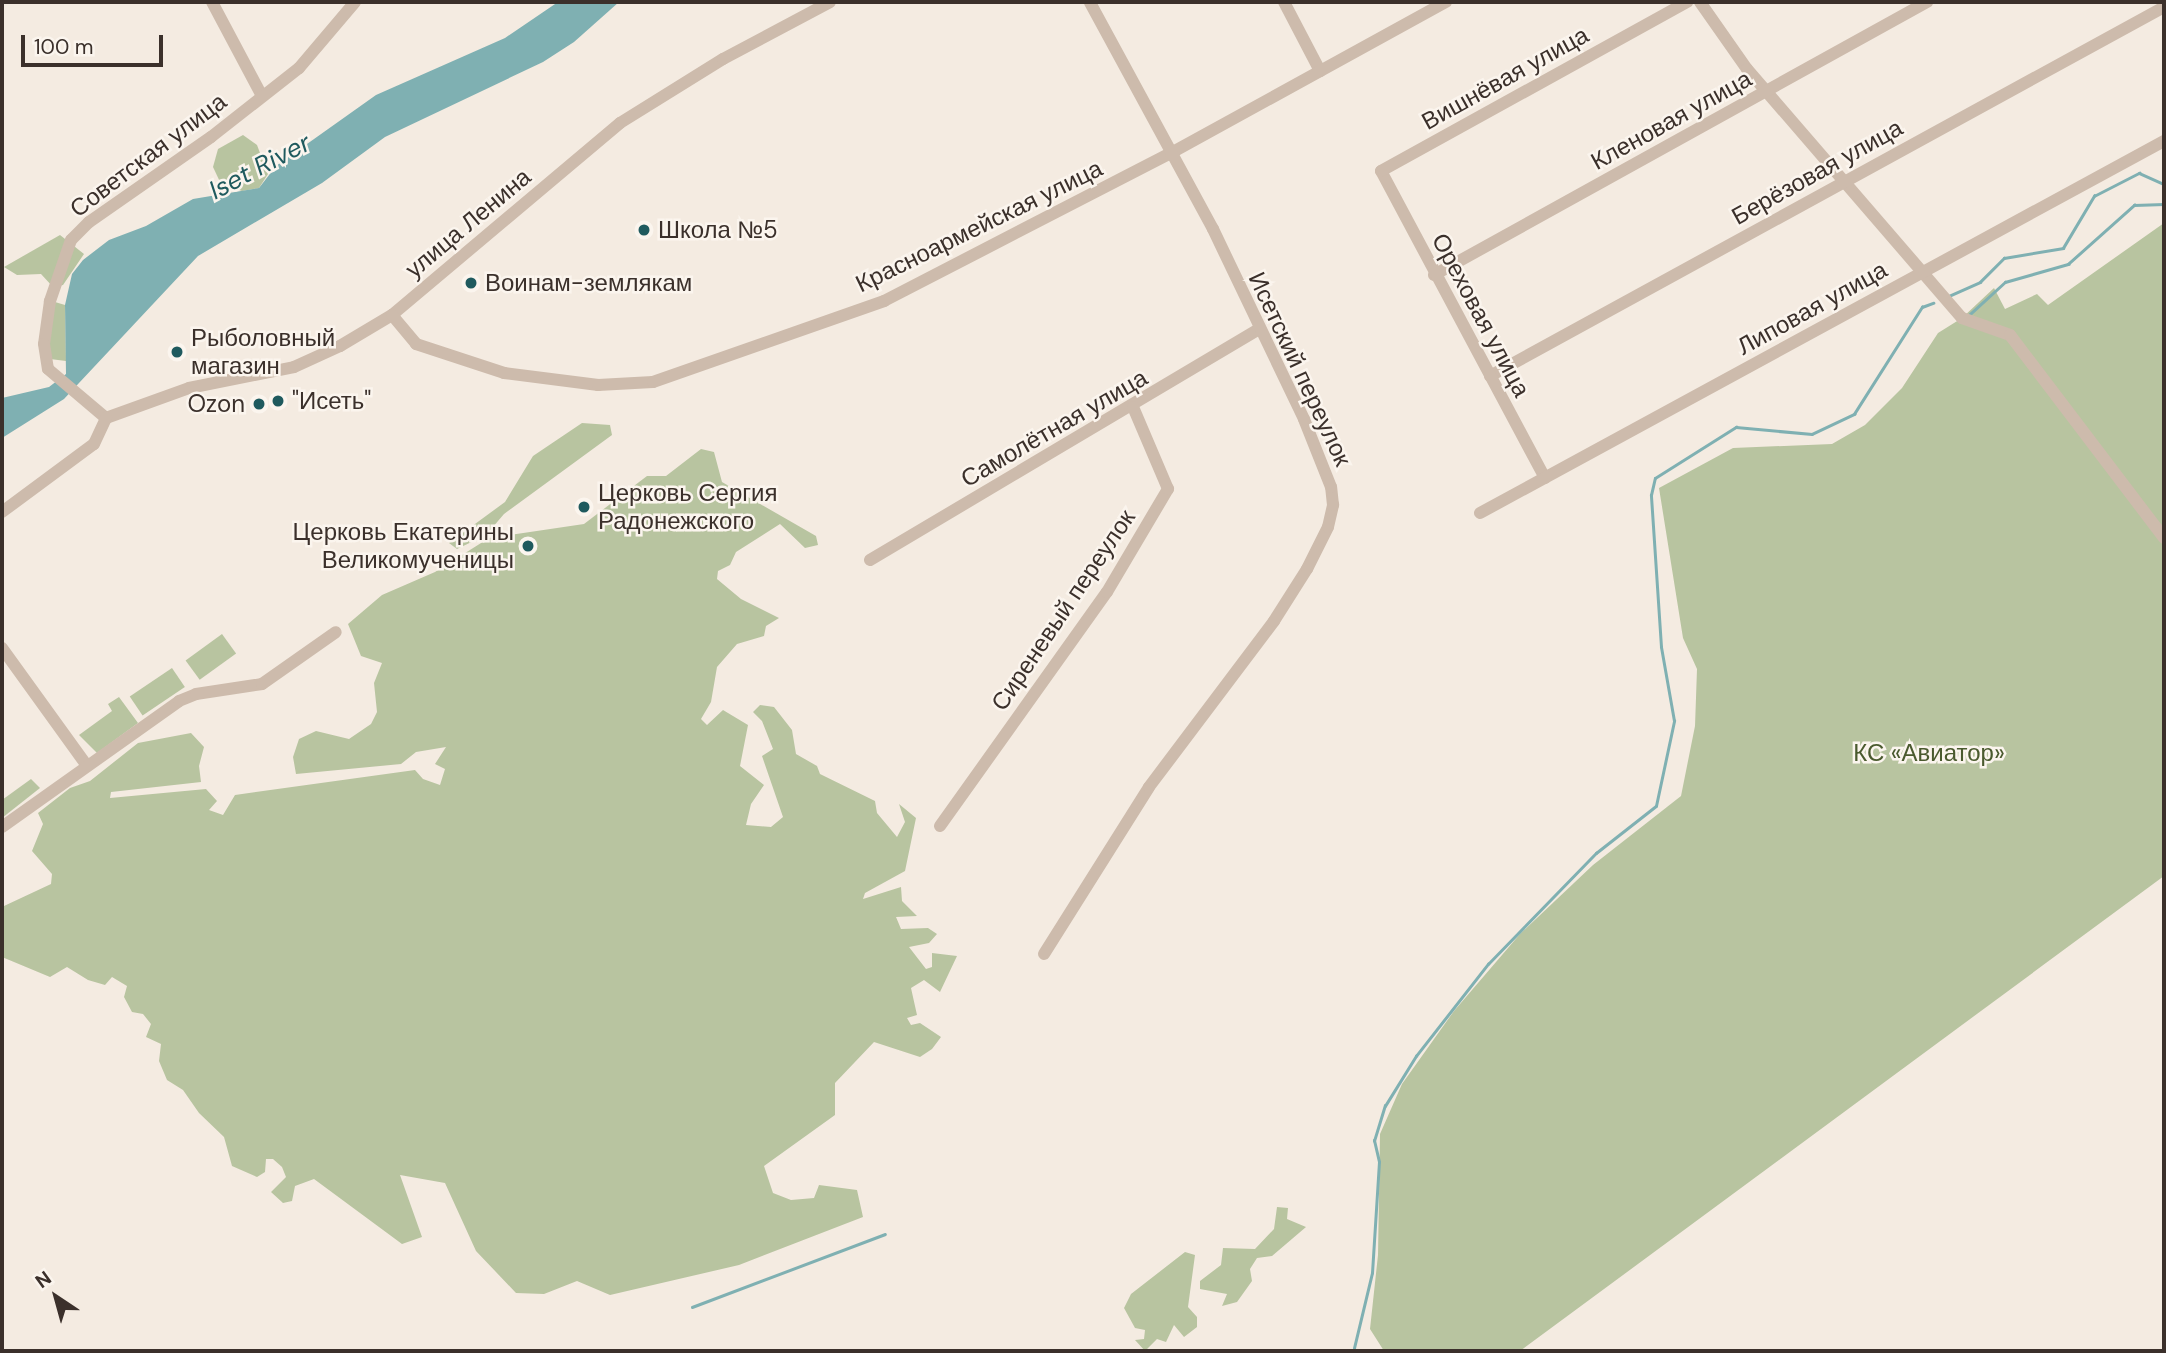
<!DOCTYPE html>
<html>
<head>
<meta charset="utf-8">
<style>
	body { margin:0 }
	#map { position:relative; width:2166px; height:1353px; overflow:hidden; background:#f4ebe1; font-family:"DM Sans",sans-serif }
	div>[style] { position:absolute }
	.green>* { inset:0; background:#b8c4a0; transform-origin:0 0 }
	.water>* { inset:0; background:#7fb0b2 }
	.stream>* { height:2.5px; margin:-1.25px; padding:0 1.25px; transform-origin:1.25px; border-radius:1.25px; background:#7fb0b2 }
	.minor>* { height:12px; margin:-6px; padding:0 6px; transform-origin:6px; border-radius:6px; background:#cdbbac }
	.dots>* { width:19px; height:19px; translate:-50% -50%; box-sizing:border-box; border:4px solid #fbf5ee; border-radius:50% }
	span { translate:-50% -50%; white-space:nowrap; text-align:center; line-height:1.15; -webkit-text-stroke:5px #fbf5ee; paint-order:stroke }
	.street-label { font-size:24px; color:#3b302b }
	.poi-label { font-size:24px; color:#3b302b }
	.left { translate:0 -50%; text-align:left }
	.right { translate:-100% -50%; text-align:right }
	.park-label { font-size:24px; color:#4a5a2e }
	.water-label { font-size:26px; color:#1f5a5e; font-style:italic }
	.frame { position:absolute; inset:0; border:4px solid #3b302b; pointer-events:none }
	.north { position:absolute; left:21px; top:1262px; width:70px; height:70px; -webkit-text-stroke:5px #fbf5ee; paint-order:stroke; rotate:324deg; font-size:19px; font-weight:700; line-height:28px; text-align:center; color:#3b302b }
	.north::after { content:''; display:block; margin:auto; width:24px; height:32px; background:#3b302b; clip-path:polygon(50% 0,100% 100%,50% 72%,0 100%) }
	.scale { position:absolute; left:21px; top:35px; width:142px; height:32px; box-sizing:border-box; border:4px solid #3b302b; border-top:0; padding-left:9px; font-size:21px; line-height:24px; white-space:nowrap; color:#3b302b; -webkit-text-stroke:5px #fbf5ee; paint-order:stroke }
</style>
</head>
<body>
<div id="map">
	<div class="green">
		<div style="clip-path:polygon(243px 135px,257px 145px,268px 174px,259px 188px,242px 191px,221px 184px,213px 167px,218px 149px)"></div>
		<div style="clip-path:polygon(2164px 223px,2164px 876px,1520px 1351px,1384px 1351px,1370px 1329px,1378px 1255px,1380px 1134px,1402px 1084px,1454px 1011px,1520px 934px,1593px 865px,1681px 796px,1695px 726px,1697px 669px,1683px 638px,1659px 488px,1733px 448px,1832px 444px,1865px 425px,1902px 388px,1938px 333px,1962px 318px,1994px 288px,2005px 309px,2037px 294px,2048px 305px)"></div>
		<div style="clip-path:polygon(60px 235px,84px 254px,63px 285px,53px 287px,41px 274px,17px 275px,4px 267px)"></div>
		<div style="clip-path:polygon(55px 302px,65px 305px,66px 361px,50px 359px,47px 309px)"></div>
		<div style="clip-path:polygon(582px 423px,610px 425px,612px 435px,504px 514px,486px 535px,457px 549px,449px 543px,505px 502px,533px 456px)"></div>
		<div style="clip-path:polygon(701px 449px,714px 452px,722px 482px,816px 536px,818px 545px,805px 548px,780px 524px,736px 552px,730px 565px,718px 571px,717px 579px,741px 599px,779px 618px,766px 626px,764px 636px,737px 644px,717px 667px,711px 702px,701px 719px,707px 725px,723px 710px,748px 725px,740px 766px,764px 785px,751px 804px,746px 825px,771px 827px,783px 817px,762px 756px,773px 749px,762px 721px,753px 712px,760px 705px,774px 707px,792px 730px,796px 754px,817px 766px,820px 774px,875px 801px,877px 813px,897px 837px,905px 822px,899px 804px,916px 818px,905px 871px,865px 893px,863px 899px,901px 887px,902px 901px,917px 916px,896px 917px,901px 929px,928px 928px,937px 934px,929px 943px,909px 947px,926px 969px,932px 967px,932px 953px,957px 956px,940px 992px,924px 980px,911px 988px,917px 1015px,907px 1018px,911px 1025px,920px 1023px,941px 1037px,932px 1049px,920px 1057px,874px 1042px,835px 1083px,835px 1115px,764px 1166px,773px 1193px,791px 1200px,814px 1198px,819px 1185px,857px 1190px,863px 1217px,739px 1265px,610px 1295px,577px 1281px,544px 1294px,516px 1293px,476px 1251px,445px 1183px,400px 1175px,422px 1237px,402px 1244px,314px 1179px,295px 1186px,292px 1201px,283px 1203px,271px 1192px,286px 1177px,282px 1167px,273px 1159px,266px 1159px,265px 1172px,257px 1177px,232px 1166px,224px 1137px,199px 1113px,183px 1090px,167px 1080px,159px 1061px,161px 1044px,146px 1037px,151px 1024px,143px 1014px,132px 1012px,124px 997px,127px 986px,112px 977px,105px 985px,88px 980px,67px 967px,50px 977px,2px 957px,2px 898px,4px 906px,51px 884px,52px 874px,32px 851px,43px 824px,38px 813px,70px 788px,90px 781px,138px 743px,191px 733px,204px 747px,199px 766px,201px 782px,111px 792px,110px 798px,206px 789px,217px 801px,209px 810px,223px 815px,235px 795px,415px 770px,423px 779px,440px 785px,445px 769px,435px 764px,446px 747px,416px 752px,401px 764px,296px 774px,293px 757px,299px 739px,316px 731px,349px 739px,371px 724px,377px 712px,374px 683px,382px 663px,361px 656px,348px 624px,382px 595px,435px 572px,489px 538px,584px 524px,647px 476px,666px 476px)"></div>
		<div style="left:222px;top:634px;width:24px;height:45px;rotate:54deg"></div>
		<div style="left:172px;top:668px;width:23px;height:51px;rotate:56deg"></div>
		<div style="clip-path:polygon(119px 697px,138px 723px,97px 753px,79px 735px,112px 711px,108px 704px)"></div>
		<div style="clip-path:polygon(31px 779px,40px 788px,2px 818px,2px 800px)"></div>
		<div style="clip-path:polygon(1277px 1207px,1288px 1208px,1287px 1219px,1306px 1227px,1272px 1256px,1257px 1258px,1250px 1269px,1252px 1281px,1237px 1302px,1222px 1306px,1227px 1294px,1200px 1289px,1200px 1281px,1221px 1265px,1223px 1248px,1255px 1249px,1274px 1229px)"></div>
		<div style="clip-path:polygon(1185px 1252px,1195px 1255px,1188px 1307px,1197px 1317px,1197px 1327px,1184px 1337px,1174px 1325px,1166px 1342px,1157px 1339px,1145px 1351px,1135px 1340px,1144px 1339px,1145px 1330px,1135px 1328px,1124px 1308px,1131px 1294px)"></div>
	</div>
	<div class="water">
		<div style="clip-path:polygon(558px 2px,619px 2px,574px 42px,543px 62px,385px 137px,322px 183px,198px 256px,64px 399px,2px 438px,2px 398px,49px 387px,66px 374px,65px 305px,72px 274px,83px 260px,109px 240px,146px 226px,193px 199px,259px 188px,276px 166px,376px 95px,505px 38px)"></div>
	</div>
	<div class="stream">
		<div style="left:1949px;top:296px;width:34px;rotate:-24deg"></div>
		<div style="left:1980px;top:282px;width:34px;rotate:-45deg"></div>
		<div style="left:2004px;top:258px;width:60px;rotate:-9.6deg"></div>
		<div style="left:2063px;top:248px;width:61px;rotate:-59.2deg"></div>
		<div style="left:2094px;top:196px;width:51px;rotate:-27.1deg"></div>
		<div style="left:2139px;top:173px;width:27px;rotate:24deg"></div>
		<div style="left:1969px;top:315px;width:49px;rotate:-42.5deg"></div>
		<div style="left:2005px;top:282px;width:66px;rotate:-15.9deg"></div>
		<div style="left:2068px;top:264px;width:89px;rotate:-41.8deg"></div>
		<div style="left:2134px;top:205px;width:30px;rotate:-2deg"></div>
		<div style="left:692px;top:1307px;width:206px;rotate:-20.7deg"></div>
		<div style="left:1354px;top:1348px;width:77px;rotate:-76.5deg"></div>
		<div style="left:1372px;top:1273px;width:111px;rotate:-86.4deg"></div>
		<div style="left:1379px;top:1162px;width:22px;rotate:-103deg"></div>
		<div style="left:1374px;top:1141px;width:37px;rotate:-73deg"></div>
		<div style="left:1385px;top:1106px;width:59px;rotate:-58.2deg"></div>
		<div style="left:1416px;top:1056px;width:117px;rotate:-52deg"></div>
		<div style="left:1488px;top:964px;width:155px;rotate:-45.8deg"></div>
		<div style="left:1596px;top:853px;width:76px;rotate:-38.1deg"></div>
		<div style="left:1656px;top:806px;width:87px;rotate:-78deg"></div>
		<div style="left:1674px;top:721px;width:75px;rotate:-100deg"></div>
		<div style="left:1661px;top:647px;width:152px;rotate:-93.8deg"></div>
		<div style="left:1651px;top:495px;width:17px;rotate:-77deg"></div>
		<div style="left:1655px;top:478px;width:96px;rotate:-32.2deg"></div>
		<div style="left:1736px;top:427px;width:76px;rotate:5.3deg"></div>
		<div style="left:1812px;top:434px;width:47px;rotate:-25.5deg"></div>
		<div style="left:1854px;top:414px;width:127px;rotate:-57.6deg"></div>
		<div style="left:1922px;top:307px;width:12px;rotate:-20deg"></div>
	</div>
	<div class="minor">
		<div style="left:212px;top:2px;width:106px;rotate:62deg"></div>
		<div style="left:355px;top:2px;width:87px;rotate:130.3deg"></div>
		<div style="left:299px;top:68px;width:112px;rotate:141.9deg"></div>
		<div style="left:211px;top:137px;width:149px;rotate:145.1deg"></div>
		<div style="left:89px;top:222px;width:25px;rotate:135deg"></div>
		<div style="left:71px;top:240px;width:65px;rotate:109deg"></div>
		<div style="left:50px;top:301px;width:43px;rotate:97.9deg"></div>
		<div style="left:44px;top:344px;width:25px;rotate:81deg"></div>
		<div style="left:48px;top:369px;width:76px;rotate:40.2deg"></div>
		<div style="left:106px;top:418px;width:88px;rotate:-19.9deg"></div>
		<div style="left:189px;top:388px;width:107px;rotate:-11.3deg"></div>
		<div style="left:294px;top:367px;width:51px;rotate:-24.5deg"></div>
		<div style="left:340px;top:346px;width:61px;rotate:-30.8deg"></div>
		<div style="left:392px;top:315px;width:298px;rotate:-40.1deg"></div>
		<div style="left:620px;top:123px;width:121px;rotate:-31.9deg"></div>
		<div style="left:723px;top:59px;width:121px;rotate:-28deg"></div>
		<div style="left:1284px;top:2px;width:78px;rotate:62.4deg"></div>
		<div style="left:1700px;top:2px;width:82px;rotate:55deg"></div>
		<div style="left:1747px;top:69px;width:329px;rotate:49.2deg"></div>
		<div style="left:1962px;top:318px;width:51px;rotate:19.5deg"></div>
		<div style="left:2010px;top:335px;width:255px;rotate:52.8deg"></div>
		<div style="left:1434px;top:275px;width:564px;rotate:-28.98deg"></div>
		<div style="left:392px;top:315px;width:38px;rotate:50deg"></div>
		<div style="left:416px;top:344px;width:93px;rotate:18.2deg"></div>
		<div style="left:504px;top:373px;width:95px;rotate:7.3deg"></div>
		<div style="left:598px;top:385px;width:55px;rotate:-3.1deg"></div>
		<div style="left:653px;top:382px;width:245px;rotate:-19.3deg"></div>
		<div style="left:884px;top:301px;width:323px;rotate:-27.3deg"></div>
		<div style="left:1171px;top:153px;width:314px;rotate:-28.8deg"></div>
		<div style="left:1490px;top:376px;width:768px;rotate:-28.7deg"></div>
		<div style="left:1545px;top:478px;width:348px;rotate:-118.1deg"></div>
		<div style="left:1381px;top:171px;width:350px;rotate:-28.9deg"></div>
		<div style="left:2px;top:512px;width:114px;rotate:-36.5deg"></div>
		<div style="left:94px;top:444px;width:29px;rotate:-65deg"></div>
		<div style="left:1480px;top:513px;width:779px;rotate:-28.54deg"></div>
		<div style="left:870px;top:560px;width:451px;rotate:-30.7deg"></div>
		<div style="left:2px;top:648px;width:145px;rotate:54.2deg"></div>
		<div style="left:940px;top:826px;width:287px;rotate:-54.5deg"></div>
		<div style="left:1107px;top:592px;width:120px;rotate:-59.4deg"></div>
		<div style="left:1168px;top:489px;width:89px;rotate:-113.1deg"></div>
		<div style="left:2px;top:827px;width:217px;rotate:-35.4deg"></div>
		<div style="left:179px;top:701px;width:18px;rotate:-22deg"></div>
		<div style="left:196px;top:694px;width:67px;rotate:-8.6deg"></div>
		<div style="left:262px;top:684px;width:90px;rotate:-35.1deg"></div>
		<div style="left:1044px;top:954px;width:197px;rotate:-57.8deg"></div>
		<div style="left:1149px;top:787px;width:208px;rotate:-53deg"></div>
		<div style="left:1274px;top:621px;width:62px;rotate:-57.6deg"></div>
		<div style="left:1307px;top:569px;width:47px;rotate:-63.4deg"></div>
		<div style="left:1328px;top:527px;width:23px;rotate:-77deg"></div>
		<div style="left:1333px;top:505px;width:18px;rotate:-96deg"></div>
		<div style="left:1331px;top:487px;width:73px;rotate:-111.7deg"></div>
		<div style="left:1304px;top:419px;width:211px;rotate:-115.6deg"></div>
		<div style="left:1213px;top:229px;width:258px;rotate:-118.5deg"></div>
	</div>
	<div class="dots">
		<div style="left:644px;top:230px;background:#1f5a5e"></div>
		<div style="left:471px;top:283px;background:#1f5a5e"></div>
		<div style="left:177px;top:352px;background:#1f5a5e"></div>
		<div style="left:278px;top:401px;background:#1f5a5e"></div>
		<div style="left:259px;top:404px;background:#1f5a5e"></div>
		<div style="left:584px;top:507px;background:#1f5a5e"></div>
		<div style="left:528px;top:546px;background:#1f5a5e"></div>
	</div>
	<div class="street-label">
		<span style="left:1505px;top:78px;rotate:-29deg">Вишнёвая улица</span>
		<span style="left:1671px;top:120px;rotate:-29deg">Кленовая улица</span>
		<span style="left:148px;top:155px;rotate:-37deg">Советская улица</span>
		<span style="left:1817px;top:172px;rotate:-29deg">Берёзовая улица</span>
		<span style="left:468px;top:223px;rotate:-40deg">улица Ленина</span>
		<span style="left:979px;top:226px;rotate:-26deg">Красноармейская улица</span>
		<span style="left:1812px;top:308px;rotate:-29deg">Липовая улица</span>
		<span style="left:1481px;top:315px;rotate:62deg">Ореховая улица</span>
		<span style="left:1300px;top:369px;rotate:65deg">Исетский переулок</span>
		<span style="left:1054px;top:428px;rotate:-30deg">Самолётная улица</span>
		<span style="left:1063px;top:610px;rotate:-56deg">Сиреневый переулок</span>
	</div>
	<div class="poi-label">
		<span class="left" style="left:658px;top:230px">Школа №5</span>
		<span class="left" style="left:485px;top:283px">Воинам-землякам</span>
		<span class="left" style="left:191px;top:352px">Рыболовный<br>магазин</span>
		<span class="left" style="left:292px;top:401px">"Исеть"</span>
		<span class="right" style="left:245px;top:404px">Ozon</span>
		<span class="left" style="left:598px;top:507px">Церковь Сергия<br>Радонежского</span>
		<span class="right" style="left:514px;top:546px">Церковь Екатерины<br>Великомученицы</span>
	</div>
	<div class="park-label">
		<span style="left:1929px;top:753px">КС «Авиатор»</span>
	</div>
	<div class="water-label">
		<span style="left:260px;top:167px;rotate:-28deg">Iset River</span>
	</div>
	<div class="frame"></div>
	<div class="north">N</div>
	<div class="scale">100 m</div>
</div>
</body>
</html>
